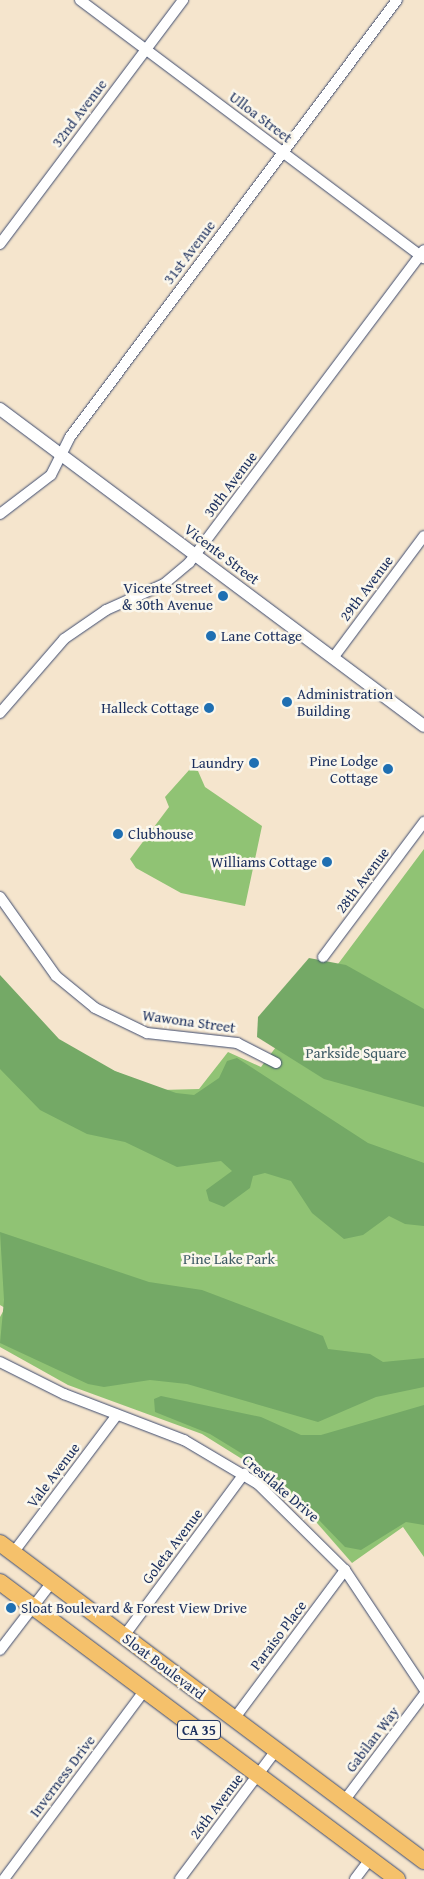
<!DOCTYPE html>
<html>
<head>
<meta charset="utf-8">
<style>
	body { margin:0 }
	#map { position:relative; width:424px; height:1879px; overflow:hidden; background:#f5e5cd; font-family:"Gentium Book Plus",serif }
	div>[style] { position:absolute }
	.green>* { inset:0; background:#90c374 }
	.forest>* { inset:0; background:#74a966 }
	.roads { filter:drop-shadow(0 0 1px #3c4a6f) drop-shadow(0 0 1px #3c4a6f) }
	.minor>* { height:10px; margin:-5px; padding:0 5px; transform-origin:5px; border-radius:5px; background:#fff }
	.tertiary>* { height:12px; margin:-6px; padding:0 6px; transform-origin:6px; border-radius:6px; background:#fff }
	.primary>* { height:16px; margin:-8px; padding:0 8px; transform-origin:8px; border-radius:8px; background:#f5c16b }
	.dots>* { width:14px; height:14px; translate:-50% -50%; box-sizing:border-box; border:2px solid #fbf7ec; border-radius:50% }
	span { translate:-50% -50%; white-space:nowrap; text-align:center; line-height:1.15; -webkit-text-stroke:5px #fbf7ec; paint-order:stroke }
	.shield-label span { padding:1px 4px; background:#fbf7ec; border:1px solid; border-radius:4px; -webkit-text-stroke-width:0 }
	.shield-label { font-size:14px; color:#1b2f5e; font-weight:700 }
	.street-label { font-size:15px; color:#1b2f5e }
	.poi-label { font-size:15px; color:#1b2f5e }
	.right { translate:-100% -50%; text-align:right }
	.left { translate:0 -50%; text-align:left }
	.park-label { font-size:15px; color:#3e5b65 }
</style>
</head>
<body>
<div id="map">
	<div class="green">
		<div style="clip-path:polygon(190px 769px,198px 771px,205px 787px,262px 826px,245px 906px,181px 893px,136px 868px,130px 859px,169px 807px,165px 797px)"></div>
		<div style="clip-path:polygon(424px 849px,424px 1557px,403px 1527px,352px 1563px,303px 1507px,250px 1464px,202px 1434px,68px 1385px,0 1347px,0 1317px,5px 1308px,0 1305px,0 980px,55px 1047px,161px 1090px,199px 1089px,228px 1052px,261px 1067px)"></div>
	</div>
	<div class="forest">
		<div style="clip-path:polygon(309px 958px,346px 965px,424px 1009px,424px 1107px,324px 1079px,257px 1037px,258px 1017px)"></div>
		<div style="clip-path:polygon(0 975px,59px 1039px,115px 1071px,176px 1093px,194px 1095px,219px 1078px,227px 1061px,237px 1058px,368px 1143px,424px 1163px,424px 1226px,405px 1224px,389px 1216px,363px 1235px,344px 1239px,312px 1213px,291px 1181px,265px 1173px,253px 1176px,250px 1188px,224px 1207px,209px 1201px,206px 1190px,232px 1171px,221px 1161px,177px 1167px,125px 1142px,87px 1134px,40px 1110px,0 1069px)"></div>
		<div style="clip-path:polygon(0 1232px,149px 1282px,202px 1290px,323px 1336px,328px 1349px,370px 1354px,383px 1362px,424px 1358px,424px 1387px,376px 1397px,318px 1422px,187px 1384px,150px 1380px,104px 1387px,88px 1384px,0 1343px,4px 1300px)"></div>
		<div style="clip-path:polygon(161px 1396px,261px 1417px,301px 1435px,321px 1435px,424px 1405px,424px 1525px,406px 1522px,361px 1550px,345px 1547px,290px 1490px,254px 1461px,210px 1434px,155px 1412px,154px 1399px)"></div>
	</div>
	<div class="roads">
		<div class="minor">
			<div style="left:80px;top:0;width:430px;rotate:36.9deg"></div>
			<div style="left:0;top:244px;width:305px;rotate:-53.1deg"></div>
			<div style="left:0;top:514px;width:64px;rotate:-37.4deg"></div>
			<div style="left:51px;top:475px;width:42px;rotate:-63.4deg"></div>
			<div style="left:70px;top:437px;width:546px;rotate:-53.19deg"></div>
			<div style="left:333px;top:658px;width:152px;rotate:-53.3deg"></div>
			<div style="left:0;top:713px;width:98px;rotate:-49.1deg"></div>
			<div style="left:64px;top:639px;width:51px;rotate:-34.6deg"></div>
			<div style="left:106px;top:610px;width:64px;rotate:-24.1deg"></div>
			<div style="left:164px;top:584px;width:33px;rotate:-40deg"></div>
			<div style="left:189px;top:563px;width:391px;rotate:-53.1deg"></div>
			<div style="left:0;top:897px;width:97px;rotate:54.7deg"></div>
			<div style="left:56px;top:976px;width:50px;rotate:39.4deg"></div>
			<div style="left:95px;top:1008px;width:58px;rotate:25.7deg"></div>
			<div style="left:147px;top:1033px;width:91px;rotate:6.3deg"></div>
			<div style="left:237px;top:1043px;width:44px;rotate:27.1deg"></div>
			<div style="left:323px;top:957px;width:169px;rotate:-53.2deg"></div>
			<div style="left:0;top:1362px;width:72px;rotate:26.6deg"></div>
			<div style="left:64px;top:1394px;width:129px;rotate:21deg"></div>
			<div style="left:184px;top:1440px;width:86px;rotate:30.7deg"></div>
			<div style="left:258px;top:1484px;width:122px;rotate:44.7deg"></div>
			<div style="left:345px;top:1570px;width:143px;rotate:56.4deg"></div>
			<div style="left:13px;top:1553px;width:173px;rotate:-53deg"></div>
			<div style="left:124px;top:1636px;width:202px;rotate:-53.5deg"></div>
			<div style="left:0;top:1650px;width:86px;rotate:-52.6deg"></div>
			<div style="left:234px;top:1719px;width:186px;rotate:-53.3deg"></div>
			<div style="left:344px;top:1801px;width:133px;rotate:-53deg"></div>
			<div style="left:4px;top:1879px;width:236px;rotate:-53.3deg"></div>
			<div style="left:180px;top:1879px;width:161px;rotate:-53.3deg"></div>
			<div style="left:355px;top:1879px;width:25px;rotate:-53deg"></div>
		</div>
		<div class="tertiary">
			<div style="left:0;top:409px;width:529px;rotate:36.78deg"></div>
		</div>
		<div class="primary">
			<div style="left:0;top:1543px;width:530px;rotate:36.87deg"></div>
			<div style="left:0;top:1582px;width:496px;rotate:36.8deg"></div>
		</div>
	</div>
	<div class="dots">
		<div style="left:223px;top:596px;background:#1f6fb2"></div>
		<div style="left:211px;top:636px;background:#1f6fb2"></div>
		<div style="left:287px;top:702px;background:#1f6fb2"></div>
		<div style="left:209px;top:708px;background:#1f6fb2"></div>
		<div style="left:254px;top:763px;background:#1f6fb2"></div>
		<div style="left:388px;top:769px;background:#1f6fb2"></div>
		<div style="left:118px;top:834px;background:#1f6fb2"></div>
		<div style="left:327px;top:862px;background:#1f6fb2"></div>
		<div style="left:11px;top:1608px;background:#1f6fb2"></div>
	</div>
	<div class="shield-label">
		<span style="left:199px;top:1730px">CA 35</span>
	</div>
	<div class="street-label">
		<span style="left:79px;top:113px;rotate:-53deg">32nd Avenue</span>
		<span style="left:261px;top:117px;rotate:37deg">Ulloa Street</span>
		<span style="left:189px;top:252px;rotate:-53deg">31st Avenue</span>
		<span style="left:230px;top:484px;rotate:-53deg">30th Avenue</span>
		<span style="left:222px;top:554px;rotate:37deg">Vicente Street</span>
		<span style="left:366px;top:588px;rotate:-53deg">29th Avenue</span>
		<span style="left:362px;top:880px;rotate:-53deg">28th Avenue</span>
		<span style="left:189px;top:1021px;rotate:8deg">Wawona Street</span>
		<span style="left:53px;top:1475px;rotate:-53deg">Vale Avenue</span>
		<span style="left:281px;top:1488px;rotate:40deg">Crestlake Drive</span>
		<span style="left:172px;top:1546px;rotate:-53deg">Goleta Avenue</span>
		<span style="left:278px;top:1635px;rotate:-53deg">Paraiso Place</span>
		<span style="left:164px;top:1666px;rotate:37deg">Sloat Boulevard</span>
		<span style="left:372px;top:1739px;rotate:-53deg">Gabilan Way</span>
		<span style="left:62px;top:1776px;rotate:-53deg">Inverness Drive</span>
		<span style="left:216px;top:1806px;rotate:-53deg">26th Avenue</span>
	</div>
	<div class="poi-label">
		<span class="right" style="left:213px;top:596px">Vicente Street<br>&amp; 30th Avenue</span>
		<span class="left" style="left:221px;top:636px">Lane Cottage</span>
		<span class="left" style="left:297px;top:702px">Administration<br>Building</span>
		<span class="right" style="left:199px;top:708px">Halleck Cottage</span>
		<span class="right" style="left:378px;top:769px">Pine Lodge<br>Cottage</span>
		<span class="right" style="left:244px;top:763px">Laundry</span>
		<span class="left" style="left:128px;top:834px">Clubhouse</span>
		<span class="right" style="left:317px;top:862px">Williams Cottage</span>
		<span class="left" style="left:21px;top:1608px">Sloat Boulevard &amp; Forest View Drive</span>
	</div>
	<div class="park-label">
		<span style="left:356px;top:1053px">Parkside Square</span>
		<span style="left:229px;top:1259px">Pine Lake Park</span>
	</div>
</div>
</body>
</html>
